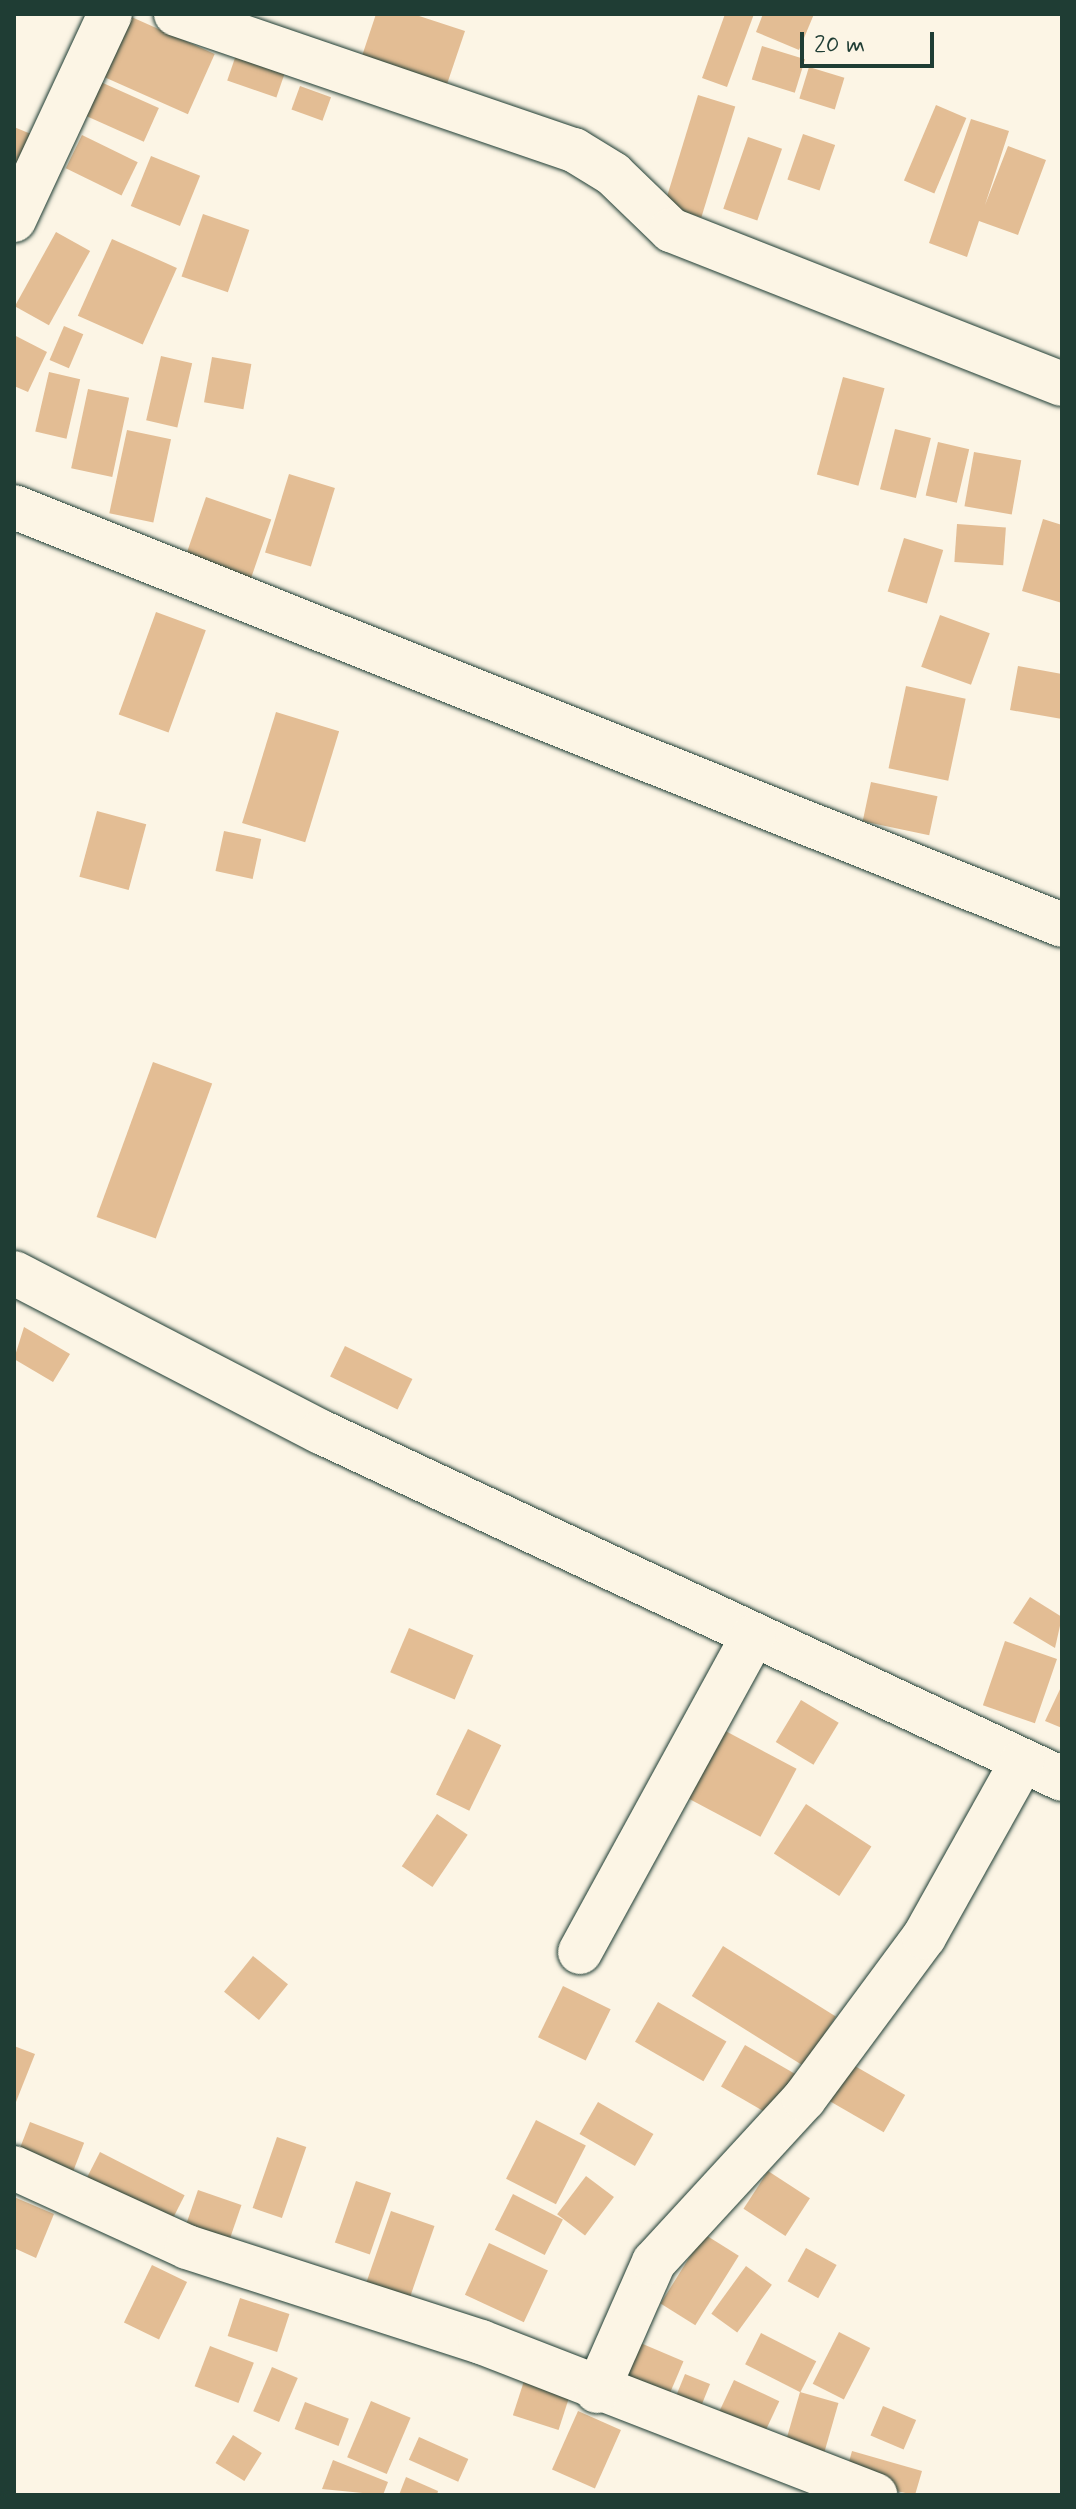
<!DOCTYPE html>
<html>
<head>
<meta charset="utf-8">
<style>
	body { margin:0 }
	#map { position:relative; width:1076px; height:2509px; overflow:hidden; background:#fcf5e5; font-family:Mynerve,sans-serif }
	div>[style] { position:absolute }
	.building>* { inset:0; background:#e3bd94; transform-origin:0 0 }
	.roads { filter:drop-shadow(0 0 2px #1f3d34) drop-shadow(0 0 2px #1f3d34) }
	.minor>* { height:44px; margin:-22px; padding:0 22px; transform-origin:22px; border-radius:22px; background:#fcf5e5 }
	span { translate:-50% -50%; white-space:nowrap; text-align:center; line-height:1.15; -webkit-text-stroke:6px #fcf5e5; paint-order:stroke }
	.frame { position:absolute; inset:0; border:16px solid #1f3d34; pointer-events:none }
	.scale { position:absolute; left:800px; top:32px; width:134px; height:36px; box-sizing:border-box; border:4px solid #1f3d34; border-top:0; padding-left:10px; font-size:24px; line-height:28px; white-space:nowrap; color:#1f3d34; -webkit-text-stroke:6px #fcf5e5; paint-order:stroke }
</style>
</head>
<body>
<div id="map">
	<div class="building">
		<div style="clip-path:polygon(376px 14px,413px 14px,465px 31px,445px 90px,360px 62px)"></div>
		<div style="clip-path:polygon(725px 14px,754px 14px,727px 87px,702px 78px)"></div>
		<div style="clip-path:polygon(763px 14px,814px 14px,799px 50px,756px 32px)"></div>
		<div style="left:127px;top:15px;width:96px;height:66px;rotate:24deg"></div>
		<div style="left:762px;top:46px;width:45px;height:35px;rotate:17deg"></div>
		<div style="left:236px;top:55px;width:52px;height:27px;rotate:19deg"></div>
		<div style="left:809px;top:67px;width:37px;height:33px;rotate:17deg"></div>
		<div style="left:94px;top:79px;width:71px;height:37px;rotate:24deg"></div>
		<div style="left:300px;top:86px;width:33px;height:25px;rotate:20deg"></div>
		<div style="left:698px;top:95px;width:39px;height:116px;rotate:17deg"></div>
		<div style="left:936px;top:105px;width:33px;height:82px;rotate:23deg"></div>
		<div style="clip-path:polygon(971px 119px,1009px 131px,985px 205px,1008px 146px,1046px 160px,1018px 235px,979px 221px,967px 257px,929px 243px)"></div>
		<div style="clip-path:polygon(14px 127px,31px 134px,14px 178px)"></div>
		<div style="left:803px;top:134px;width:34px;height:48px;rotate:19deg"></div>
		<div style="left:82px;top:135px;width:62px;height:37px;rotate:26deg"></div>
		<div style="left:748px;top:137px;width:36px;height:76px;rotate:19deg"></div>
		<div style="left:151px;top:156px;width:53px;height:54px;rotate:22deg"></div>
		<div style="left:203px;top:214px;width:49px;height:66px;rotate:19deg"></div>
		<div style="left:56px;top:232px;width:39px;height:85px;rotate:29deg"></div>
		<div style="left:112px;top:239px;width:71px;height:84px;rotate:24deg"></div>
		<div style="left:64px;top:326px;width:21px;height:37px;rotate:23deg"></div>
		<div style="clip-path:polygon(14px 335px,47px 352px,28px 392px,14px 386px)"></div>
		<div style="left:161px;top:356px;width:32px;height:66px;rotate:13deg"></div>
		<div style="left:212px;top:357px;width:40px;height:46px;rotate:10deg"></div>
		<div style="left:49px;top:372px;width:32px;height:61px;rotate:13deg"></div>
		<div style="left:843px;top:377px;width:43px;height:101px;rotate:15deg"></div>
		<div style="left:88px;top:389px;width:42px;height:81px;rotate:12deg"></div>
		<div style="left:895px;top:429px;width:37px;height:62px;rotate:14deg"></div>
		<div style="left:127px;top:430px;width:45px;height:85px;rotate:12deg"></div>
		<div style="left:938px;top:442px;width:32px;height:55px;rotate:13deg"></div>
		<div style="left:974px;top:452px;width:48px;height:55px;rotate:10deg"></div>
		<div style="left:289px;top:474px;width:48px;height:82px;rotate:17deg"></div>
		<div style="left:206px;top:497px;width:69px;height:66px;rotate:19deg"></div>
		<div style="clip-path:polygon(1043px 519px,1062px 525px,1062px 603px,1022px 591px)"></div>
		<div style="left:957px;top:524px;width:49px;height:38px;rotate:4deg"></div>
		<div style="left:904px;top:538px;width:41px;height:56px;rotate:17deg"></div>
		<div style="left:156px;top:612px;width:53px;height:109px;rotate:20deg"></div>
		<div style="left:940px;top:615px;width:53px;height:55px;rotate:20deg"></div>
		<div style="clip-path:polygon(1018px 666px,1062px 674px,1062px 719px,1010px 710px)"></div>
		<div style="left:906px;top:686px;width:61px;height:84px;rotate:12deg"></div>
		<div style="left:276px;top:712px;width:66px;height:116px;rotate:17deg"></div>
		<div style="left:871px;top:782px;width:68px;height:40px;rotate:12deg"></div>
		<div style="left:97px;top:811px;width:51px;height:68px;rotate:15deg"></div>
		<div style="left:224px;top:831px;width:38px;height:41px;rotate:12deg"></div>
		<div style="left:153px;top:1062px;width:63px;height:165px;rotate:20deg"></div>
		<div style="clip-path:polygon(24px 1327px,70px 1354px,53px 1382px,14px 1359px)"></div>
		<div style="left:345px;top:1346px;width:75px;height:34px;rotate:26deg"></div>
		<div style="clip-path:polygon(1030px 1597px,1062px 1617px,1055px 1648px,1013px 1623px)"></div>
		<div style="left:409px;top:1628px;width:70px;height:48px;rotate:23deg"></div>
		<div style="left:1005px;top:1641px;width:55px;height:68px;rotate:19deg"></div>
		<div style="clip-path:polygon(1062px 1685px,1062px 1728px,1045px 1721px)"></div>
		<div style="left:801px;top:1700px;width:44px;height:49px;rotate:31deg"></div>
		<div style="left:718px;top:1727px;width:89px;height:77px;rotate:28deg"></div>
		<div style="left:468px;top:1729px;width:37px;height:73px;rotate:26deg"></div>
		<div style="left:806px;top:1804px;width:78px;height:59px;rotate:33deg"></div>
		<div style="left:437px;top:1814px;width:37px;height:63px;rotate:34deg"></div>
		<div style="left:723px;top:1946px;width:133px;height:59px;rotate:32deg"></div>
		<div style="left:253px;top:1956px;width:45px;height:46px;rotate:39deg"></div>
		<div style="left:563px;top:1986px;width:53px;height:57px;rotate:26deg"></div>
		<div style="left:658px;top:2002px;width:79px;height:46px;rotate:30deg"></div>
		<div style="left:745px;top:2045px;width:61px;height:48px;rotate:30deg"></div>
		<div style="clip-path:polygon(14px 2046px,35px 2054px,14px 2107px)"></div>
		<div style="left:848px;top:2062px;width:66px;height:43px;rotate:30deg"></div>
		<div style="left:598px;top:2102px;width:64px;height:37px;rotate:30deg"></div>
		<div style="left:536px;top:2120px;width:56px;height:66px;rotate:27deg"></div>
		<div style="left:30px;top:2122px;width:58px;height:41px;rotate:21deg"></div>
		<div style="left:277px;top:2137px;width:31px;height:75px;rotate:19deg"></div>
		<div style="left:100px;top:2152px;width:95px;height:39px;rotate:27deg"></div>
		<div style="left:768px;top:2171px;width:50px;height:45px;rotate:33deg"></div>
		<div style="left:586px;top:2176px;width:35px;height:48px;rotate:37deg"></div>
		<div style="left:356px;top:2181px;width:37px;height:65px;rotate:19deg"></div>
		<div style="left:198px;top:2190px;width:46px;height:49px;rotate:19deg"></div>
		<div style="left:513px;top:2194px;width:56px;height:40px;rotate:27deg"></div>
		<div style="clip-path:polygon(14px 2197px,54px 2214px,36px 2258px,14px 2248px)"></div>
		<div style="left:391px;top:2211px;width:46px;height:89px;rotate:19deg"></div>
		<div style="left:704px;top:2234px;width:41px;height:82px;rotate:32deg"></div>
		<div style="left:489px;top:2243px;width:65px;height:57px;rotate:25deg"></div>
		<div style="left:806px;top:2248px;width:35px;height:38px;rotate:29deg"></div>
		<div style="left:152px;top:2265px;width:39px;height:64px;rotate:26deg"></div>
		<div style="left:746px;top:2266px;width:32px;height:59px;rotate:36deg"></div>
		<div style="left:240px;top:2298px;width:52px;height:40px;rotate:18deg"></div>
		<div style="left:839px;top:2332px;width:35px;height:58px;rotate:27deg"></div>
		<div style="left:761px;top:2333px;width:62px;height:35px;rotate:27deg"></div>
		<div style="left:631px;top:2339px;width:57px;height:53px;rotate:23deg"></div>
		<div style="left:210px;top:2346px;width:47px;height:43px;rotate:21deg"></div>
		<div style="left:272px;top:2367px;width:28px;height:48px;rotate:23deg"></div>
		<div style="left:685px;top:2374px;width:27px;height:40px;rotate:22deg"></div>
		<div style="left:734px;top:2380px;width:50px;height:52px;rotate:25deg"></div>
		<div style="left:524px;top:2381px;width:48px;height:36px;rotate:18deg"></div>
		<div style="left:800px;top:2392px;width:40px;height:54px;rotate:16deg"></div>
		<div style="left:371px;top:2401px;width:43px;height:61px;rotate:23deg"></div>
		<div style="left:305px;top:2402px;width:47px;height:29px;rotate:21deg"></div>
		<div style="left:883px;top:2406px;width:36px;height:32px;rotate:23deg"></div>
		<div style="left:578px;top:2411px;width:47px;height:64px;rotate:24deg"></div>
		<div style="left:233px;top:2435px;width:34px;height:33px;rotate:32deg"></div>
		<div style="left:419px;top:2437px;width:54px;height:25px;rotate:24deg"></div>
		<div style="clip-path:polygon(852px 2451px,922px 2471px,915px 2495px,844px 2480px)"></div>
		<div style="clip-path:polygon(333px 2460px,388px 2482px,383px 2495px,322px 2489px)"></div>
		<div style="clip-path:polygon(406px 2477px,438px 2491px,437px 2495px,399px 2495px)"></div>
	</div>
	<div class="roads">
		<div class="minor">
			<div style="left:176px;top:14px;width:421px;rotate:18.9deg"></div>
			<div style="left:574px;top:150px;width:46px;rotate:31.6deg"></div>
			<div style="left:613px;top:174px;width:81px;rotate:44deg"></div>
			<div style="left:671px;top:230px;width:420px;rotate:21.5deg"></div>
			<div style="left:14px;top:220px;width:227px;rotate:-65deg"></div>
			<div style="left:14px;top:507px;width:1128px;rotate:21.74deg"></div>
			<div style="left:14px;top:1273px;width:346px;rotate:27.4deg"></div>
			<div style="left:321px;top:1432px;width:818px;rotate:25.09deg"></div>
			<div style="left:580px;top:1952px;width:360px;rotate:-61.3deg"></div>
			<div style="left:14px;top:2168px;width:190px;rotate:24.5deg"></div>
			<div style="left:187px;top:2247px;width:309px;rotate:17.9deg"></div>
			<div style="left:481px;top:2342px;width:423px;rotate:21.2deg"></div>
			<div style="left:597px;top:2391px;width:141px;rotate:-66.2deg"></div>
			<div style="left:654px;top:2262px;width:222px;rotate:-47.4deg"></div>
			<div style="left:804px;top:2099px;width:202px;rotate:-53.5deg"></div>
			<div style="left:924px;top:1937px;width:201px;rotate:-60.8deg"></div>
		</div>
	</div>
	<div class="frame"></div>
	<div class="scale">20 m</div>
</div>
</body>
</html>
